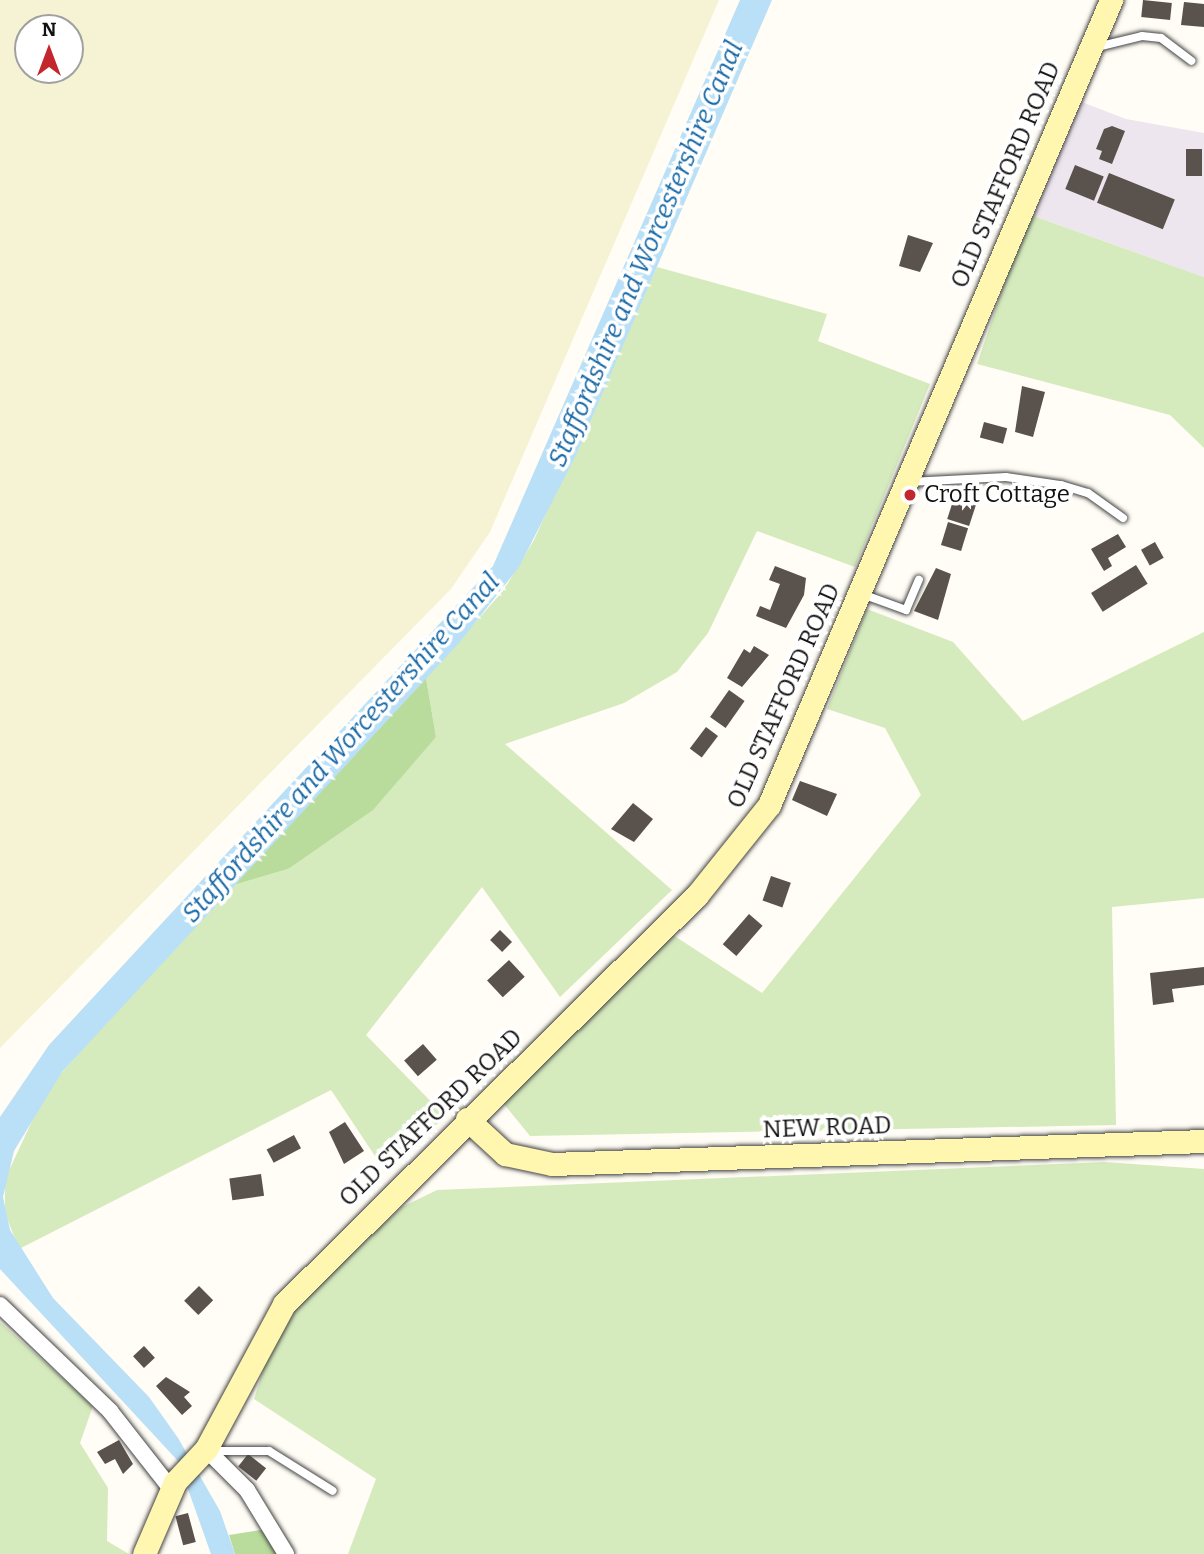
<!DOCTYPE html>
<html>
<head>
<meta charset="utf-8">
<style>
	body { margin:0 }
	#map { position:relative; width:1204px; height:1554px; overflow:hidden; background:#fffdf5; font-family:Bitter,serif }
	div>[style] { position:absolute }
	.industrial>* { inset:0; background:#eee6ef }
	.farmland>* { inset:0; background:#f6f3d4 }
	.green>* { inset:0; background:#d5ebbd }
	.forest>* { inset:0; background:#b9dc9c }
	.water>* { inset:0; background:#b9e0f7 }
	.building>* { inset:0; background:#5a524d; transform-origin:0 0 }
	.roads { filter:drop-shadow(0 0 2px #444) drop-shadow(0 0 2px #444) }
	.lane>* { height:8px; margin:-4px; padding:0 4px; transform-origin:4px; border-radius:4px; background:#fff }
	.street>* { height:16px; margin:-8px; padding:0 8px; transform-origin:8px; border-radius:8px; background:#fff }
	.secondary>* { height:23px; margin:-11.5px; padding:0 11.5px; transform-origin:11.5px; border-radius:11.5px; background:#fff6b0 }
	.dots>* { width:19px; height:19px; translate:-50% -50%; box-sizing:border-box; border:4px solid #fff; border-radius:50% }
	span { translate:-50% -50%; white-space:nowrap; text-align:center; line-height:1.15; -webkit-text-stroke:7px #fff; paint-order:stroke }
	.street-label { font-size:24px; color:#111 }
	.poi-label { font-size:24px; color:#111 }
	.left { translate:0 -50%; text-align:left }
	.water-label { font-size:26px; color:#1768a6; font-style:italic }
	.north { position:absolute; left:14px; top:14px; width:70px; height:70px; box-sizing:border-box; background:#fff; border:2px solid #a0a0a0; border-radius:50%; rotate:0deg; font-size:19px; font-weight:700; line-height:28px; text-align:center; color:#111 }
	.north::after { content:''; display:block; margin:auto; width:24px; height:32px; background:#c4262e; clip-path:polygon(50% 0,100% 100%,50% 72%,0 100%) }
</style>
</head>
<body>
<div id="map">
	<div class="industrial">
		<div style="clip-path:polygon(1074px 99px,1126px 119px,1204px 133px,1204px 277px,1028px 214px)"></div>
	</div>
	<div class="farmland">
		<div style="clip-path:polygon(evenodd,0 0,719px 0,490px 532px,451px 589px,0 1048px,0 0,28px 28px,70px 28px,70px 70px,28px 70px,28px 28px)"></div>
	</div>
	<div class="green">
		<div style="clip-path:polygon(1028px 214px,1204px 277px,1204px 448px,1170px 415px,977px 364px)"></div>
		<div style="clip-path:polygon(657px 267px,827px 314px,818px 341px,930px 384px,855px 567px,757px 531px,708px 633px,677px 672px,624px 703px,505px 744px,672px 890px,560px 997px,482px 887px,366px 1035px,446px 1117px,383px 1168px,331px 1090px,19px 1249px,5px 1213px,5px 1179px,47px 1089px,227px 887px,288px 869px,436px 737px,426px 678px,503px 591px,534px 540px)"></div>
		<div style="clip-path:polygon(867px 609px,953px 642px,1023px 721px,1204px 632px,1204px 898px,1112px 907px,1116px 1125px,530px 1136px,503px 1103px,673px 935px,762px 993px,921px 795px,885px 728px,827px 709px)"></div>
		<div style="clip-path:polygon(1105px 1162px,1204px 1169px,1204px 1554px,348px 1554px,376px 1479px,254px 1399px,267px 1358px,296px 1306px,402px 1207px,437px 1190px)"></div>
		<div style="clip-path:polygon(0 1322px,93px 1406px,80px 1443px,108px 1488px,107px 1541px,129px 1554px,0 1554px)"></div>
	</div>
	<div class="forest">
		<div style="clip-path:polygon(426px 678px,436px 737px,373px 810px,288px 869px,227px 887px)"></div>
		<div style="clip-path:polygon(267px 1529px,279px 1554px,235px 1554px,229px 1535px)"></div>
	</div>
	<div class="water">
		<div style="clip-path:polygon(740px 0,772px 0,575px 457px,519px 567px,459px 643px,62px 1072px,14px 1151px,3px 1197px,10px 1230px,53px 1298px,149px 1397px,178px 1438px,220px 1511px,235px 1554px,211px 1554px,178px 1461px,0 1269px,0 1117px,49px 1045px,493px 566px)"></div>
	</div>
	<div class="building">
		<div style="left:1143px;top:0;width:29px;height:17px;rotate:6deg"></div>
		<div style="clip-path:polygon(1184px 2px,1204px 4px,1204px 27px,1181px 25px)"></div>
		<div style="clip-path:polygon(1112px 126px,1125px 131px,1112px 164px,1099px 159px,1102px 151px,1096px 149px,1104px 129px)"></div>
		<div style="left:1186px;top:149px;width:16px;height:27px"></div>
		<div style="left:1075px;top:165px;width:31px;height:26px;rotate:22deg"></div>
		<div style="left:1109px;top:173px;width:71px;height:32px;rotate:22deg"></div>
		<div style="clip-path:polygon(908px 235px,933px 243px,920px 272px,899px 266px)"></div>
		<div style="clip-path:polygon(1022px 386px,1045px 392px,1033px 437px,1015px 432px)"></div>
		<div style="left:984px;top:422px;width:24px;height:16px;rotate:15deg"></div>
		<div style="left:954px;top:498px;width:23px;height:22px;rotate:18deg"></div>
		<div style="left:948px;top:522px;width:21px;height:24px;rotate:17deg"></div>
		<div style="clip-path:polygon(1118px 534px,1126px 547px,1108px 558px,1112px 566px,1104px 571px,1091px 549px)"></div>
		<div style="left:1155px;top:542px;width:18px;height:16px;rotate:61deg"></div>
		<div style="left:1136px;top:565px;width:22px;height:53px;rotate:58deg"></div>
		<div style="clip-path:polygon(775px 566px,806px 578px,804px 595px,786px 628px,756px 616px,760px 606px,770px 610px,780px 584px,769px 580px)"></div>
		<div style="clip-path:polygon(936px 568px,951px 574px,938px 620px,914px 611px)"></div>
		<div style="clip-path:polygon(754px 646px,769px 655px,742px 687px,727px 678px,744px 649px,750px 653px)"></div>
		<div style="left:729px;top:690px;width:19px;height:33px;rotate:35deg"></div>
		<div style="left:706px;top:727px;width:15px;height:27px;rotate:37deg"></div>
		<div style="clip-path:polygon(800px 781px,837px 794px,827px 816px,792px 800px)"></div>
		<div style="clip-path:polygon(633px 803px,653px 819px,634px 842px,611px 829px)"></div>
		<div style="left:771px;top:876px;width:21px;height:26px;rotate:19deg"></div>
		<div style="left:749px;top:914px;width:18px;height:40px;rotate:41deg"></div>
		<div style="left:500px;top:930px;width:17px;height:14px;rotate:45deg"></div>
		<div style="left:509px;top:960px;width:23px;height:30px;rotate:47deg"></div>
		<div style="clip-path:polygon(1204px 967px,1204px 985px,1172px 989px,1174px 1002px,1153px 1005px,1150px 973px)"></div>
		<div style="left:423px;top:1044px;width:21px;height:25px;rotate:49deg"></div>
		<div style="clip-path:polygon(345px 1122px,364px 1151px,344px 1164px,329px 1132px)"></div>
		<div style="left:294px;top:1135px;width:15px;height:31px;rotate:62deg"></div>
		<div style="left:261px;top:1174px;width:22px;height:32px;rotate:82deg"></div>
		<div style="left:199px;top:1286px;width:20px;height:21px;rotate:45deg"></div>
		<div style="left:144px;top:1346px;width:16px;height:15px;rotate:47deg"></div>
		<div style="clip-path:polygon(166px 1377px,190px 1392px,184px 1397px,192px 1406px,182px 1415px,156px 1386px)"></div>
		<div style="clip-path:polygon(119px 1440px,133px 1464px,123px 1474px,115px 1459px,105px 1464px,97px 1452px)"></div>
		<div style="left:248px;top:1454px;width:23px;height:16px;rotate:38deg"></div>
		<div style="left:188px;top:1513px;width:30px;height:13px;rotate:75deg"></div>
	</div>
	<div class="roads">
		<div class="lane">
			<div style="left:1097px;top:47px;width:46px;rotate:-13.7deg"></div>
			<div style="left:1142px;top:36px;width:19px;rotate:6deg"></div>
			<div style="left:1161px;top:38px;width:38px;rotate:37deg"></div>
			<div style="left:909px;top:482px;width:97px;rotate:-3deg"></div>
			<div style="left:1006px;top:477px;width:56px;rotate:8.3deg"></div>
			<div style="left:1061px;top:485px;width:28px;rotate:17deg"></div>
			<div style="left:1088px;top:493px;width:43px;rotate:35.5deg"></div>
			<div style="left:862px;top:594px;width:47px;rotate:20deg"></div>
			<div style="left:906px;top:610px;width:33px;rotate:-67deg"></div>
			<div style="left:212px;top:1451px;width:57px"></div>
			<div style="left:269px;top:1451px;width:75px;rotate:32deg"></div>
		</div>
		<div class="street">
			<div style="left:0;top:1305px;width:153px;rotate:43.9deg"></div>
			<div style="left:110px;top:1411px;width:100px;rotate:51.9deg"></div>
			<div style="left:206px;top:1449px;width:58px;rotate:45deg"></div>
			<div style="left:247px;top:1490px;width:75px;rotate:58.6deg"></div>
		</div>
		<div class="secondary">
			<div style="left:467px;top:1119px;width:52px;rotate:42.6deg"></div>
			<div style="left:505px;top:1154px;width:48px;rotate:12deg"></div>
			<div style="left:552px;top:1164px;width:652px;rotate:-2.02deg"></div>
			<div style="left:144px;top:1554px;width:78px;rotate:-66.7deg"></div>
			<div style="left:175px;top:1482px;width:45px;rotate:-46.8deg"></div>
			<div style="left:206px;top:1449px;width:165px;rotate:-61.7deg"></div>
			<div style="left:284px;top:1304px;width:581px;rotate:-44.72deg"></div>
			<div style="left:697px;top:895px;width:115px;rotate:-51.3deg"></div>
			<div style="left:769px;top:805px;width:875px;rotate:-66.98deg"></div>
		</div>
	</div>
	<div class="dots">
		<div style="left:910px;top:495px;background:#c4262e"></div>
	</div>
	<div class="street-label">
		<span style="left:1006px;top:175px;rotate:-67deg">OLD STAFFORD ROAD</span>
		<span style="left:784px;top:696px;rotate:-66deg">OLD STAFFORD ROAD</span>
		<span style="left:431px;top:1118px;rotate:-44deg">OLD STAFFORD ROAD</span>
		<span style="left:827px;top:1128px;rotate:-2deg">NEW ROAD</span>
	</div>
	<div class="poi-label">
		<span class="left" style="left:924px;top:495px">Croft Cottage</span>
	</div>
	<div class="water-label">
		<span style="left:646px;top:254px;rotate:-67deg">Staffordshire and Worcestershire Canal</span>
		<span style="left:341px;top:748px;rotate:-48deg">Staffordshire and Worcestershire Canal</span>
	</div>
	<div class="north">N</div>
</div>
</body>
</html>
